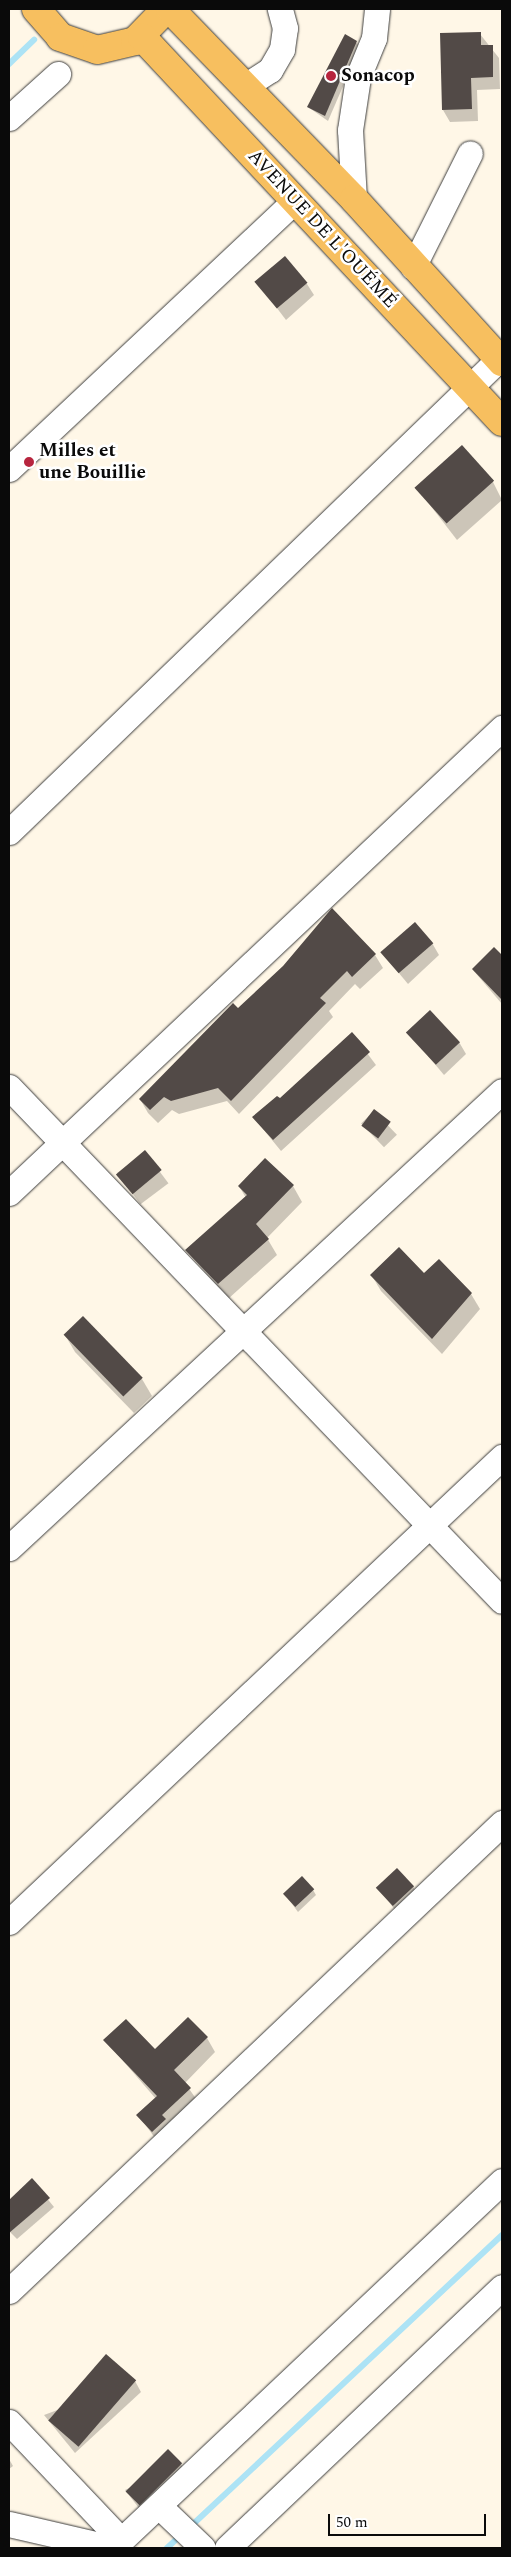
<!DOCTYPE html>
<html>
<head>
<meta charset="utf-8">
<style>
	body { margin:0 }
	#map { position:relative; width:511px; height:2557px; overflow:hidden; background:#fff7e7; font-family:Spectral,serif }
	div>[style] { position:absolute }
	.shadow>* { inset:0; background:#0003; transform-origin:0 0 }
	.stream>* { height:6px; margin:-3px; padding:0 3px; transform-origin:3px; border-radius:3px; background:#ade3f5 }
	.building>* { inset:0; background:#524a47; transform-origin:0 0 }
	.roads { filter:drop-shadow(0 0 1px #3d3d3d) drop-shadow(0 0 1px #3d3d3d) }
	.minor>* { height:25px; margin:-12.5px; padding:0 12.5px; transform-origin:12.5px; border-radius:12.5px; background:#fff }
	.major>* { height:28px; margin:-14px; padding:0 14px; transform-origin:14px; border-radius:14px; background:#f7bf5f }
	.dots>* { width:14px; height:14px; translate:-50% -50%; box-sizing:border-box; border:2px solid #fff; border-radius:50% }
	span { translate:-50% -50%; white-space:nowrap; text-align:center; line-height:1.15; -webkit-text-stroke:5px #fff; paint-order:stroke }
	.poi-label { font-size:19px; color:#0a0a0a; font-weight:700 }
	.left { translate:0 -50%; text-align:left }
	.street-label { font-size:19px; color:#0a0a0a }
	.frame { position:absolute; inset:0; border:10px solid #0a0a0a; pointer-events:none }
	.scale { position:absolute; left:328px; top:2514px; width:158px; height:22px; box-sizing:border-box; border:2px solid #0a0a0a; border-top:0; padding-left:6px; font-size:15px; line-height:18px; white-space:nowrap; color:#0a0a0a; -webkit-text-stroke:4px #fff; paint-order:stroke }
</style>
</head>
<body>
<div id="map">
	<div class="shadow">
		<div style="clip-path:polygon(480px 34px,499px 58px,500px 89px,477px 90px,478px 121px,450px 122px,443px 110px)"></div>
		<div style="clip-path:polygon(356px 42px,360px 47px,328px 121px,308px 107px)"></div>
		<div style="clip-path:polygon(257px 282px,307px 284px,314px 295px,286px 320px)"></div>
		<div style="clip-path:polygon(461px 447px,493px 482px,502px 500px,457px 540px,416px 487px)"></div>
		<div style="clip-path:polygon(432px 943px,439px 955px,408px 984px,383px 954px)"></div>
		<div style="clip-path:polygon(494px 949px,502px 957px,502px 1004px,473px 970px)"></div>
		<div style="clip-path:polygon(375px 955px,383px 968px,360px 989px,355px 984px,329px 1011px,333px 1017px,239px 1114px,227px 1101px,179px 1114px,172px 1110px,158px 1123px,148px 1113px,140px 1099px,238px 1010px)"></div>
		<div style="clip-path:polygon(408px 1032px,459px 1042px,466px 1054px,444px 1075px)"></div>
		<div style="clip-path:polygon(352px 1033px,376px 1065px,281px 1151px,254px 1118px,280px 1100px)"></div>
		<div style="left:374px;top:1111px;width:33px;height:18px;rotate:46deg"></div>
		<div style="left:145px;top:1152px;width:39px;height:35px;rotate:53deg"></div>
		<div style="clip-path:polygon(239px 1186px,293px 1186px,302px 1202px,267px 1238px,277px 1255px,228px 1299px,186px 1250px,246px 1198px)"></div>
		<div style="clip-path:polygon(424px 1275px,471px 1294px,480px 1309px,442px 1354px,381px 1291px,372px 1276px)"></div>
		<div style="clip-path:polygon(65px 1335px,142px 1379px,152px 1396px,134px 1413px,75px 1352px)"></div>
		<div style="clip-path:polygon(413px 1886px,419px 1898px,400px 1916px,377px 1887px)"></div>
		<div style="clip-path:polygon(313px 1890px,316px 1895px,298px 1912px,284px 1893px)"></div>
		<div style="clip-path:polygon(207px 2038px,215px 2052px,185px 2083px,199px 2103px,161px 2146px,138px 2115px,156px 2099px,105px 2040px,155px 2051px)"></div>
		<div style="clip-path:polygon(32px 2180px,54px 2207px,17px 2239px,9px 2231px,9px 2202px)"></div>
		<div style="clip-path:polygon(135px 2381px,141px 2392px,75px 2453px,44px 2415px)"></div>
		<div style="clip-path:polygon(9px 2459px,13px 2466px,9px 2469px)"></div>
		<div style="clip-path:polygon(181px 2464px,188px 2476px,145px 2516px,125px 2490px)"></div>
	</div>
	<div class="stream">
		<div style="left:9px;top:64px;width:35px;rotate:-44deg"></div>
		<div style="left:190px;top:2527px;width:427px;rotate:-43.1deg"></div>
		<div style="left:167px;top:2548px;width:21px;rotate:-43deg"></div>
	</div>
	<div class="building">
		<div style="clip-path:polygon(481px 32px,481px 45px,493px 45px,493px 77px,471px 78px,472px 109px,442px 110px,440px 33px)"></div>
		<div style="clip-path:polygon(345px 34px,357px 41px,325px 116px,307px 107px)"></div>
		<div style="left:285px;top:256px;width:35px;height:40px;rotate:50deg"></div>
		<div style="left:462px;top:445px;width:48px;height:64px;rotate:48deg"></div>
		<div style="clip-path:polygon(332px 908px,376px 954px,352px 977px,347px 971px,320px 998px,326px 1003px,231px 1101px,218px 1088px,171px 1101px,164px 1097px,150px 1110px,139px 1099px,233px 1003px,238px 1008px,283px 966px)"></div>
		<div style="left:415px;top:922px;width:28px;height:46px;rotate:49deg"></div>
		<div style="clip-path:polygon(494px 947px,502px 955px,502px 1000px,472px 969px)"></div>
		<div style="left:430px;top:1010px;width:44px;height:33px;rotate:47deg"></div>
		<div style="clip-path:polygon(352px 1032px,370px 1052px,273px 1140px,252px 1117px,277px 1096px,280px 1098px)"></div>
		<div style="left:374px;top:1109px;width:21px;height:21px;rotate:37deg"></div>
		<div style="left:145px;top:1150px;width:26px;height:38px;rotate:50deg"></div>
		<div style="clip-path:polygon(265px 1158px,294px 1185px,256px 1224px,269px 1239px,218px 1284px,185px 1250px,247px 1195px,238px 1186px)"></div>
		<div style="clip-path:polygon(399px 1247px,424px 1273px,439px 1259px,472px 1293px,432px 1339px,370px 1275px)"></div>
		<div style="left:83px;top:1316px;width:86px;height:27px;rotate:46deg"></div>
		<div style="left:397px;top:1868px;width:25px;height:29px;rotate:47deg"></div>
		<div style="left:302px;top:1876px;width:18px;height:26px;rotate:47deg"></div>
		<div style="clip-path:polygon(188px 2017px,208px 2037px,174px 2070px,191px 2088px,162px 2115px,166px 2119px,152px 2132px,136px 2115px,157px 2096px,103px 2040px,126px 2019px,155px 2049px)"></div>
		<div style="clip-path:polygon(32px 2178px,50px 2198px,9px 2233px,9px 2200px)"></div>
		<div style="left:106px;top:2354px;width:40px;height:88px;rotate:41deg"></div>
		<div style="left:168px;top:2449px;width:20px;height:60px;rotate:45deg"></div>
	</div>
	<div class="roads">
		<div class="minor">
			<div style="left:245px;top:86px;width:30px;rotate:-33deg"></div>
			<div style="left:270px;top:70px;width:24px;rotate:-60deg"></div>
			<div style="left:282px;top:49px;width:21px;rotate:-82deg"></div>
			<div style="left:285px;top:28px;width:20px;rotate:-105deg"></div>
			<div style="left:9px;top:118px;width:66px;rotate:-41.9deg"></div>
			<div style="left:354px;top:199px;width:69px;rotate:-93.3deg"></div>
			<div style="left:350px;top:130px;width:54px;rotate:-81.4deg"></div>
			<div style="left:358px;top:77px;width:42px;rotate:-67.7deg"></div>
			<div style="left:374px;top:38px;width:29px;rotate:-84deg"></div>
			<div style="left:413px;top:267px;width:127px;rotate:-63.4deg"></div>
			<div style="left:9px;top:469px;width:393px;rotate:-43.2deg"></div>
			<div style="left:9px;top:832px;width:685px;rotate:-43.99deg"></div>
			<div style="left:9px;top:1087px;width:712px;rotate:46.19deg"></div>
			<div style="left:9px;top:1193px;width:678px;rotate:-43.33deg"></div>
			<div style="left:9px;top:1548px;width:672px;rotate:-42.83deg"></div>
			<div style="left:9px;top:1922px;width:678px;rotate:-43.33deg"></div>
			<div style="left:9px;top:2291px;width:680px;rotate:-43.51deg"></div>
			<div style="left:9px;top:2422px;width:163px;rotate:46.5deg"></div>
			<div style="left:160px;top:2507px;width:59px;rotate:43.6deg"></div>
			<div style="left:9px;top:2524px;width:107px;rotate:13deg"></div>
			<div style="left:113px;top:2548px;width:535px;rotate:-43.33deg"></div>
			<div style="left:227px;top:2548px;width:379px;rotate:-43.5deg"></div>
		</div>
		<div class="major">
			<div style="left:36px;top:9px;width:37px;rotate:49deg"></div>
			<div style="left:60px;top:37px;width:39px;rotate:19deg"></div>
			<div style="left:97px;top:50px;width:39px;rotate:-13deg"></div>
			<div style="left:135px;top:41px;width:45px;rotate:-45.9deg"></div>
			<div style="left:170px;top:9px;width:264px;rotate:45.9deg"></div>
			<div style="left:354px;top:199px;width:220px;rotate:47.8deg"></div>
			<div style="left:142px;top:37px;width:527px;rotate:46.92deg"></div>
		</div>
	</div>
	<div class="dots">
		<div style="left:331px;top:76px;background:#b7253e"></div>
		<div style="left:29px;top:462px;background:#b7253e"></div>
	</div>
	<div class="poi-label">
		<span class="left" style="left:341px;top:76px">Sonacop</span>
		<span class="left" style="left:39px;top:462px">Milles et<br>une Bouillie</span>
	</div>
	<div class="street-label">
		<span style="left:322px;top:229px;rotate:47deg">AVENUE DE L'OUÉMÉ</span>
	</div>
	<div class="frame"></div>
	<div class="scale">50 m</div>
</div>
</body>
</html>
